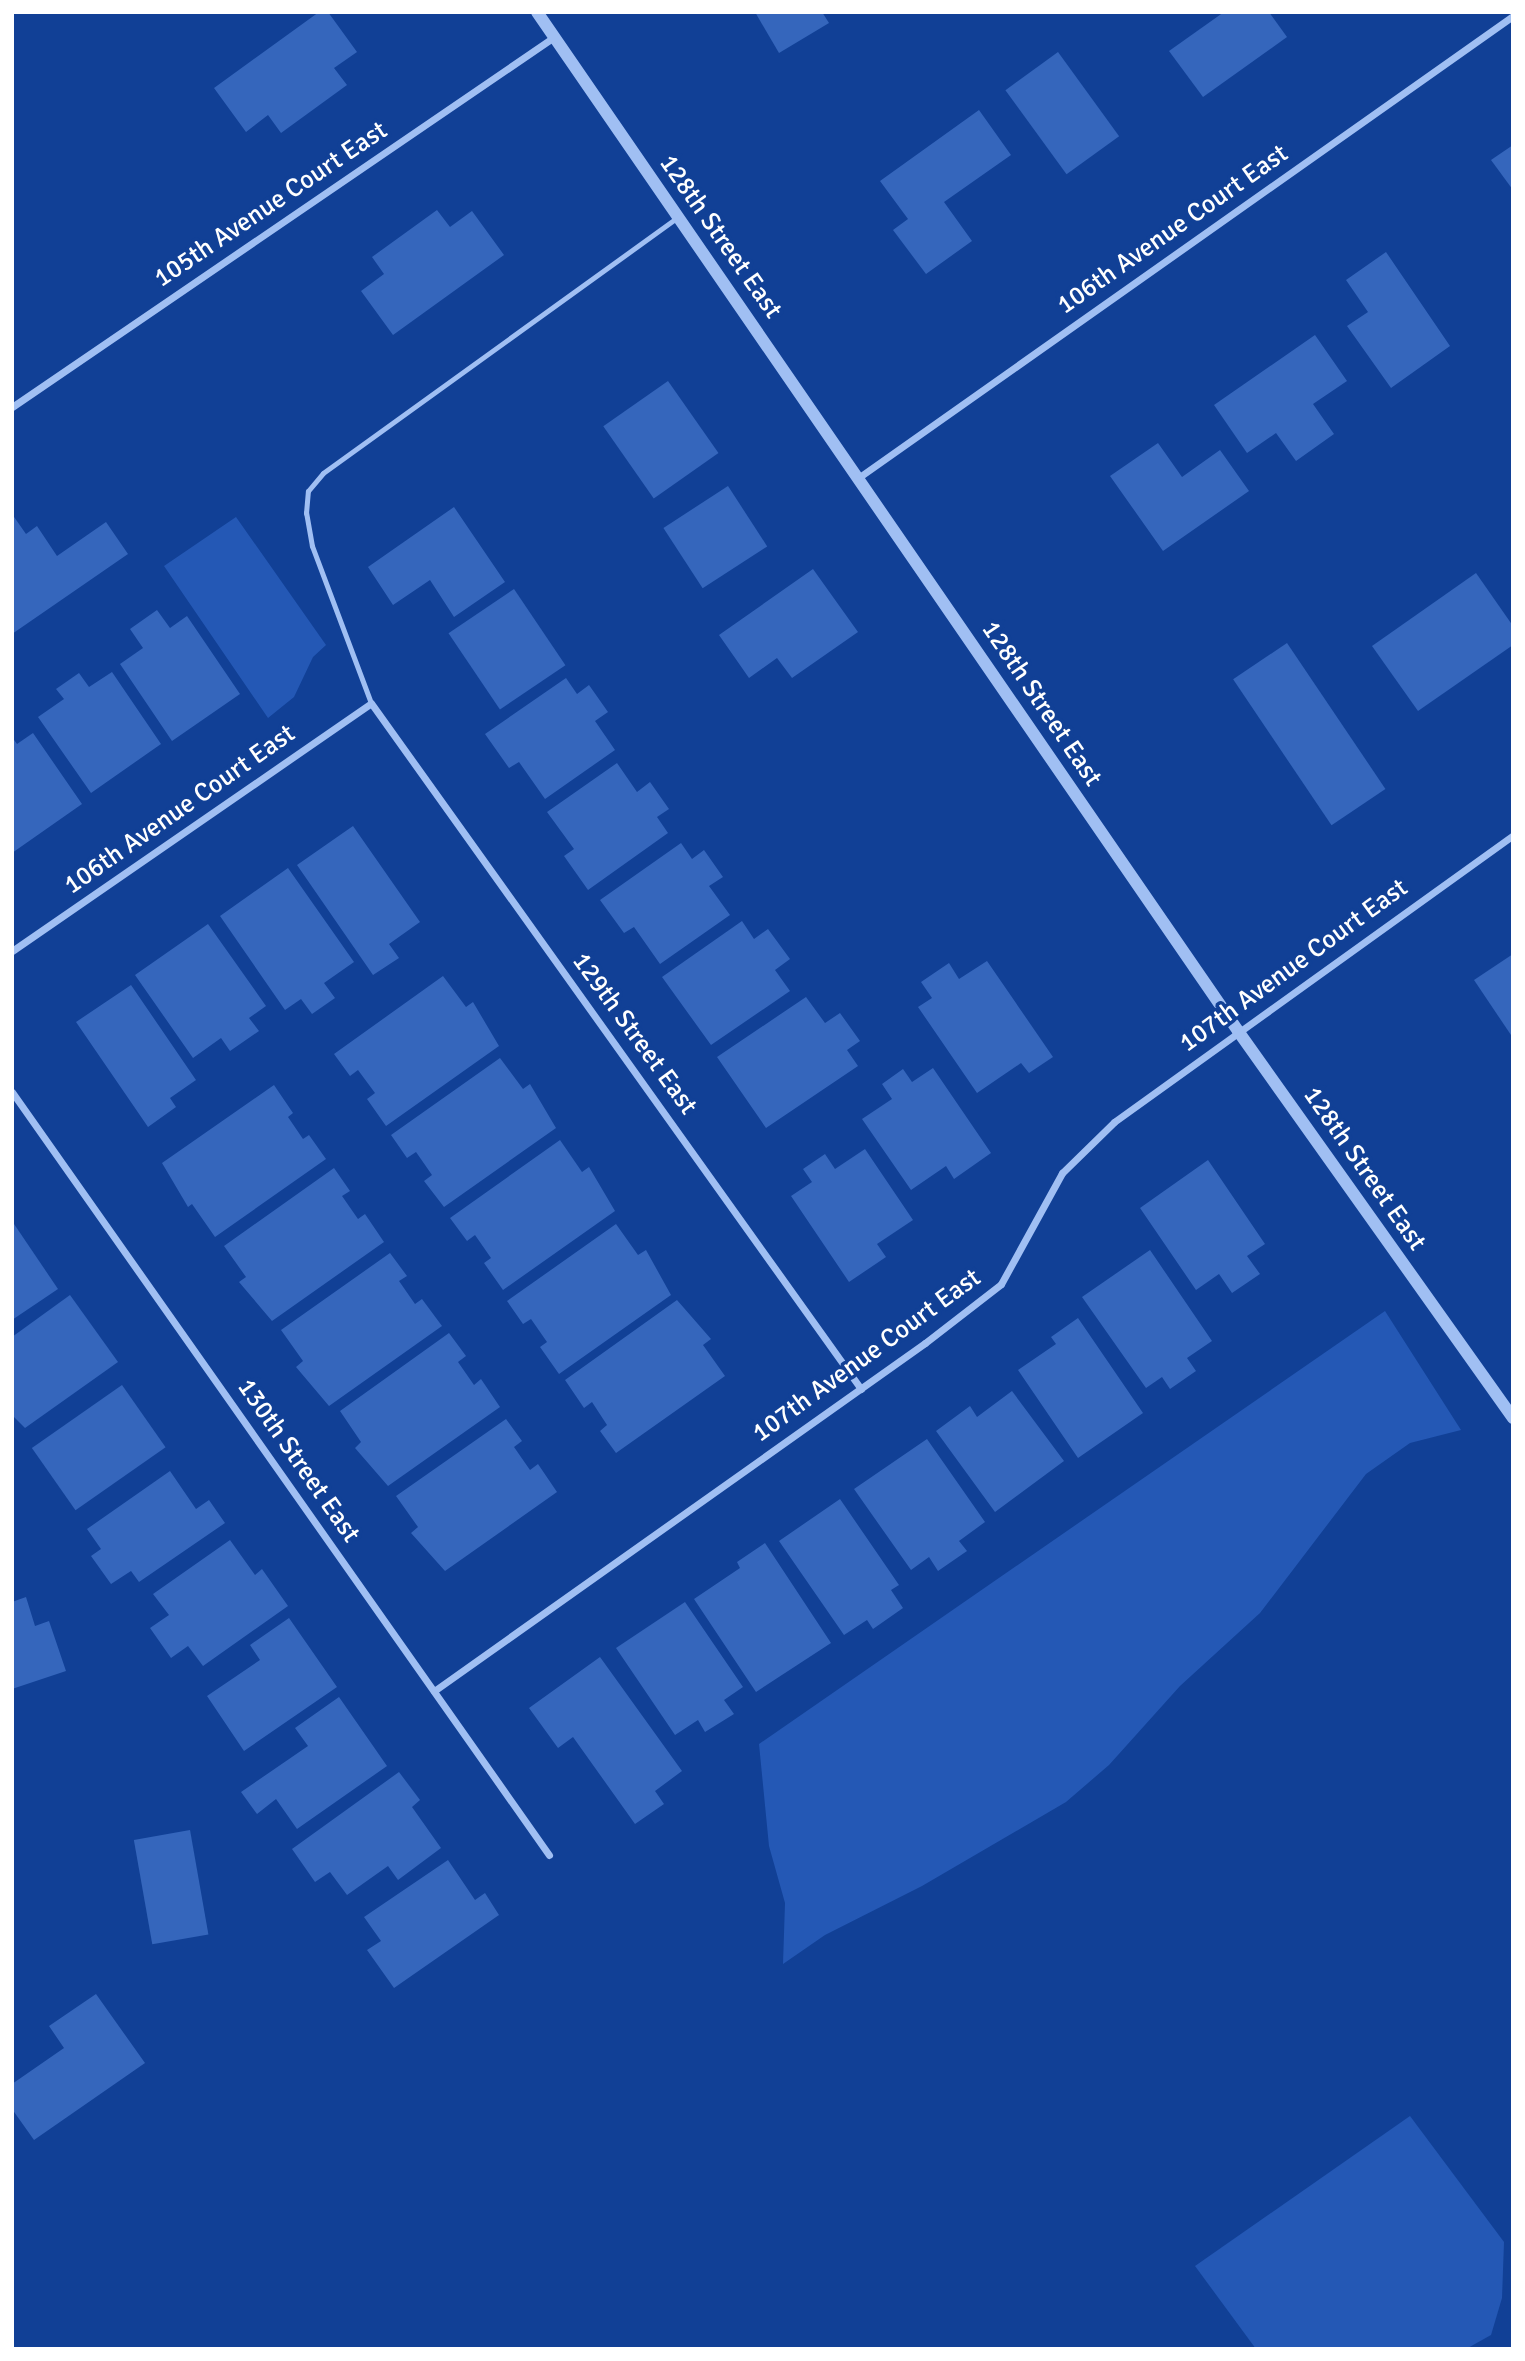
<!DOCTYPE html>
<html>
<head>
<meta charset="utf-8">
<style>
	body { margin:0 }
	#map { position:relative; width:1525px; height:2361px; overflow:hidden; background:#114096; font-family:Signika,sans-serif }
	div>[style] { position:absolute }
	.green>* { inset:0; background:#2458b5 }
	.building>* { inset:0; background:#3566bc; transform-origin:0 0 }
	.service>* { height:5px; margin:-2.5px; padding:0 2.5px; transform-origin:2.5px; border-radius:2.5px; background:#a0bff3 }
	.minor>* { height:7px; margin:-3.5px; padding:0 3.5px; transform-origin:3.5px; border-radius:3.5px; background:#a0bff3 }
	.tertiary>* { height:12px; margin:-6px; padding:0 6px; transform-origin:6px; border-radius:6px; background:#a0bff3 }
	span { translate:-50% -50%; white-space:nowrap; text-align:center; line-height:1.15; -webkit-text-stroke:7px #114096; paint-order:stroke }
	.street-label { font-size:26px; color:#fff }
	.frame { position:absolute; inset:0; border:14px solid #fff; pointer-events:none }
</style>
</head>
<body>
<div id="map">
	<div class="green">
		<div style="clip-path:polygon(236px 517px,326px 645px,313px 657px,294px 697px,268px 718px,164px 566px)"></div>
		<div style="clip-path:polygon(1385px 1311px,1461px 1430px,1410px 1443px,1366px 1474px,1260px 1613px,1180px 1686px,1109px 1765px,1066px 1802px,922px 1886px,825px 1935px,783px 1964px,785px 1903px,769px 1846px,759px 1744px)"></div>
		<div style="clip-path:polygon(1410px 2116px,1504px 2242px,1502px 2298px,1491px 2335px,1466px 2349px,1256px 2349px,1195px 2266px)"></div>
	</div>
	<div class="building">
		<div style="clip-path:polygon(319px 12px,328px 12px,357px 52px,334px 68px,347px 85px,281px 133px,268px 115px,246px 132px,214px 88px)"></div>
		<div style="clip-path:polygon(755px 12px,822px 12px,829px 23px,779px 53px)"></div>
		<div style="clip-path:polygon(1224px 12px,1269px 12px,1287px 37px,1203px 97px,1169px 51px)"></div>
		<div style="left:1058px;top:52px;width:104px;height:65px;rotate:54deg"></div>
		<div style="clip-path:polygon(979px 110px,1011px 155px,944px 202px,972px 241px,926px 274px,893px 230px,908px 219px,880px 181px)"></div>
		<div style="clip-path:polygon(1513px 145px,1513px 190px,1491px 160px)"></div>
		<div style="clip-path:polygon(437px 210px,450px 227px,472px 211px,504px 255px,393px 335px,361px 291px,384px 274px,372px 257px)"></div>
		<div style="clip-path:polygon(1386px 252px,1450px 346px,1391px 388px,1347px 326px,1368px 312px,1346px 280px)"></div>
		<div style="clip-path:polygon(1315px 335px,1347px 381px,1313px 404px,1334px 434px,1296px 461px,1276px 433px,1247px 453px,1214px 405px)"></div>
		<div style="left:668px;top:381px;width:88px;height:79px;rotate:55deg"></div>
		<div style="clip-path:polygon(1158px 443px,1182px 477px,1220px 450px,1249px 491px,1163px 551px,1110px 476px)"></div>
		<div style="left:728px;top:486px;width:72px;height:77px;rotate:57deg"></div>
		<div style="clip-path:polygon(454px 507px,505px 582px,454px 617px,430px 580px,393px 605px,368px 567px)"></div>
		<div style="clip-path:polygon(12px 514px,26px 534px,37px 526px,57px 556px,106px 522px,128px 554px,12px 634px)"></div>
		<div style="clip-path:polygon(813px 569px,858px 632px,792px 678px,777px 658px,749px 678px,719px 635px)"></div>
		<div style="clip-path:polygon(1476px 573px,1513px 626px,1513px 645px,1418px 711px,1372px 646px)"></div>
		<div style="left:514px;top:589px;width:92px;height:79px;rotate:56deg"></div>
		<div style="clip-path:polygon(157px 610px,170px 628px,187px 616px,240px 694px,172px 741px,120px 664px,143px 648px,130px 629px)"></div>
		<div style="left:1287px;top:643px;width:176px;height:65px;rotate:56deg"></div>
		<div style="clip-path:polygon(112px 672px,161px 744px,91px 793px,38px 717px,64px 699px,56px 689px,79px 673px,89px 687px)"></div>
		<div style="clip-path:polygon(566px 678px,577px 694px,589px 685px,608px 712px,595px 721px,615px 750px,545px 799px,519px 762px,509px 768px,485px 734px)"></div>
		<div style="clip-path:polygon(33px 733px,82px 804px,12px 853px,12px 737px,17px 744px)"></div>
		<div style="clip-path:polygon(617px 763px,637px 792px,650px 782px,669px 809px,657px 817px,668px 833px,588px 890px,564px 856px,574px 849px,547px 812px)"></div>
		<div style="clip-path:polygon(353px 826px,420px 922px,389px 944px,399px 958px,373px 975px,297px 865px)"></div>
		<div style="clip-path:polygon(681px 843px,692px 859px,704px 850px,723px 877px,709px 886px,730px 915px,660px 964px,634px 927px,624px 933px,600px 900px)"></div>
		<div style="clip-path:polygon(288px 868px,354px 962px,324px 983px,335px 998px,312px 1014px,301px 999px,285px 1010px,220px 916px)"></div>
		<div style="clip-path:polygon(742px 921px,754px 939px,768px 929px,790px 959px,775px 970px,790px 991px,711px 1045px,662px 977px)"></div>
		<div style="clip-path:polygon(208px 924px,266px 1006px,249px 1018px,259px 1031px,230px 1051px,221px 1038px,193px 1058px,135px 975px)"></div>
		<div style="clip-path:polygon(1513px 954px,1513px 1038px,1474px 980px)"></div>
		<div style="clip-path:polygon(987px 961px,1053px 1057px,1029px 1073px,1021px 1063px,977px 1093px,918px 1007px,932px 998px,921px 982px,949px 963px,959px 979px)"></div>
		<div style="clip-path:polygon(443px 976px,466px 1007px,473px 1002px,499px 1046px,386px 1126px,367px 1099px,375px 1093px,358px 1070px,350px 1076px,334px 1054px)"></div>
		<div style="clip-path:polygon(131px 985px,196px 1080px,170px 1098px,176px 1107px,148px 1127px,76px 1022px)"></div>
		<div style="clip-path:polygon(806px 997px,825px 1023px,840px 1013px,860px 1041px,847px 1050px,858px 1066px,766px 1128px,717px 1057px)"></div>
		<div style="clip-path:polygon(500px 1058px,523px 1089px,530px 1084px,556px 1128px,444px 1207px,424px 1181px,432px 1175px,416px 1152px,407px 1158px,391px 1135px)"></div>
		<div style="clip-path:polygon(933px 1068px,991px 1153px,954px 1179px,946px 1166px,911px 1190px,862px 1119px,892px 1099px,882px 1084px,903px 1069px,912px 1082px)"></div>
		<div style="clip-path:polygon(274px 1085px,293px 1113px,288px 1117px,303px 1139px,309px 1135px,326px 1159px,215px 1237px,192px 1204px,188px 1207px,162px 1163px)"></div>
		<div style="clip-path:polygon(560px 1140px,582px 1172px,589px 1167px,615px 1211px,503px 1290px,484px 1263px,491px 1258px,475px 1235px,467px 1241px,450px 1218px)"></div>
		<div style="clip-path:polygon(865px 1149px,913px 1220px,877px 1244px,886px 1257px,849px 1282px,791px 1196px,812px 1182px,803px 1169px,825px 1154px,835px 1169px)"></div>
		<div style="clip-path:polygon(1208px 1160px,1265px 1244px,1247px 1256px,1260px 1274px,1232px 1293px,1219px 1274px,1196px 1290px,1140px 1208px)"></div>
		<div style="clip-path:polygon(334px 1168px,350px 1191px,342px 1196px,358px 1219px,365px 1214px,384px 1242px,272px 1321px,239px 1282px,246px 1277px,224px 1246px)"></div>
		<div style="clip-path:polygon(12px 1221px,58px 1289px,12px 1320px)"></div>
		<div style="clip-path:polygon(616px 1224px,638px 1255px,646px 1250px,671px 1295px,559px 1374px,540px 1347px,547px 1342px,531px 1319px,523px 1324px,507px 1301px)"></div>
		<div style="clip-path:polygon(1150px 1250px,1212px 1341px,1187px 1358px,1196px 1371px,1170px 1389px,1162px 1377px,1146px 1388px,1082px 1297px)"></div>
		<div style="clip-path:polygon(390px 1253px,407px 1276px,399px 1281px,415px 1304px,422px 1299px,442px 1326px,329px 1406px,296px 1367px,303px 1361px,281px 1330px)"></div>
		<div style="clip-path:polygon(70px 1295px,118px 1362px,25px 1428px,12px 1415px,12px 1337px)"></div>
		<div style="clip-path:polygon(677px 1300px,711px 1339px,703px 1345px,725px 1376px,616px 1453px,600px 1431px,607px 1425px,592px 1402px,584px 1408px,565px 1380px)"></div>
		<div style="clip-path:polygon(1078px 1318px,1143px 1413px,1078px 1458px,1018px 1370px,1056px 1344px,1051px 1337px)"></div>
		<div style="clip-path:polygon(449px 1333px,466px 1356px,458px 1362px,474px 1385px,481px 1379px,500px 1407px,388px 1486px,355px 1448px,361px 1442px,340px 1411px)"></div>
		<div style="left:122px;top:1385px;width:76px;height:110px;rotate:55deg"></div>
		<div style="clip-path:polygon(1012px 1391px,1064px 1461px,995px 1512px,936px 1431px,970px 1406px,977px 1417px)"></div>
		<div style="clip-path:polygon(506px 1419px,522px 1441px,514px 1447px,530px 1470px,538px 1464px,557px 1492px,445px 1571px,411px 1533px,418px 1527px,396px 1496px)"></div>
		<div style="clip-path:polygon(927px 1439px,985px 1522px,959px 1541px,967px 1551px,938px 1571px,929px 1557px,911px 1570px,854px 1489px)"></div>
		<div style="clip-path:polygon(170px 1471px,196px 1509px,209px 1500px,225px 1523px,139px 1582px,131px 1571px,111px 1584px,91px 1556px,101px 1549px,87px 1529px)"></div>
		<div style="clip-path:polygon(840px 1499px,899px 1585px,891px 1590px,903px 1608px,873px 1629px,867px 1620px,844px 1635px,779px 1541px)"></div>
		<div style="clip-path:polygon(230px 1540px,255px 1575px,262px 1569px,288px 1606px,203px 1666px,188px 1646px,171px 1658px,150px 1628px,169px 1615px,153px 1594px)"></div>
		<div style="clip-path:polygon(765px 1543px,831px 1643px,756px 1692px,694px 1599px,740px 1568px,737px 1562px)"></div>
		<div style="clip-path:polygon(26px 1597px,35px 1626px,49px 1621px,66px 1671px,12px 1689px,12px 1602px)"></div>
		<div style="clip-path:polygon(685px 1602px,743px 1687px,724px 1700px,734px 1714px,705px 1732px,698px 1720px,675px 1735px,616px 1648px)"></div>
		<div style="clip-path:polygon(289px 1618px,337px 1687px,244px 1751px,207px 1696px,260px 1660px,250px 1645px)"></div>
		<div style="clip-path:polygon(600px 1657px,682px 1771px,655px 1791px,664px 1804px,635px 1824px,573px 1737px,558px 1748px,529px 1708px)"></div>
		<div style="clip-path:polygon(339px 1697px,387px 1766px,297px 1829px,276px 1799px,257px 1814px,241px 1792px,308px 1746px,295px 1728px)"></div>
		<div style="clip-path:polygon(399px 1772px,420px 1800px,412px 1807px,441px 1848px,398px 1880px,388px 1866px,347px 1895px,330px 1872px,315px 1882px,292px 1849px)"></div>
		<div style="left:190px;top:1830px;width:106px;height:57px;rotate:80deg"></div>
		<div style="clip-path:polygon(448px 1860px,475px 1900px,485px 1893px,499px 1915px,394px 1988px,367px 1950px,381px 1941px,364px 1917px)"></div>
		<div style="clip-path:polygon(96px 1994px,145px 2063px,34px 2140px,12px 2109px,12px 2084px,64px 2048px,49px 2026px)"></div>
	</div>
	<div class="service">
		<div style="left:371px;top:703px;width:168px;rotate:-110.6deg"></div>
		<div style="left:312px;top:546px;width:34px;rotate:-100deg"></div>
		<div style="left:306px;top:513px;width:22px;rotate:-85deg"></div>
		<div style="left:308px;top:491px;width:23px;rotate:-50deg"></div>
		<div style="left:323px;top:473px;width:438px;rotate:-35.8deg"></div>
	</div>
	<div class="minor">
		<div style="left:12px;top:407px;width:656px;rotate:-34.32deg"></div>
		<div style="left:858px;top:478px;width:802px;rotate:-35.2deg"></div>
		<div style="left:12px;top:951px;width:436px;rotate:-34.6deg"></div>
		<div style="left:371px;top:703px;width:843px;rotate:54.46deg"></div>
		<div style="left:12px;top:1092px;width:933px;rotate:54.86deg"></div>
		<div style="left:434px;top:1691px;width:602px;rotate:-35.33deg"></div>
		<div style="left:925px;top:1343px;width:96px;rotate:-37.8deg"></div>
		<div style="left:1001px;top:1284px;width:127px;rotate:-61.2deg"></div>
		<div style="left:1062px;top:1173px;width:73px;rotate:-44.4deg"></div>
		<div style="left:1114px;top:1122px;width:491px;rotate:-35.7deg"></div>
	</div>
	<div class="tertiary">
		<div style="left:537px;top:12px;width:1237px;rotate:55.47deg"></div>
		<div style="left:1238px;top:1031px;width:475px;rotate:54.6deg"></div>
	</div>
	<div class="street-label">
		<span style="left:271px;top:205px;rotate:-34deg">105th Avenue Court East</span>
		<span style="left:1173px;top:230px;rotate:-35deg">106th Avenue Court East</span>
		<span style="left:720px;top:237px;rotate:55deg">128th Street East</span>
		<span style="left:1041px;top:704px;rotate:56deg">128th Street East</span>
		<span style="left:180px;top:810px;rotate:-35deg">106th Avenue Court East</span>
		<span style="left:1294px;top:966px;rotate:-36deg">107th Avenue Court East</span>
		<span style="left:634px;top:1034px;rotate:54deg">129th Street East</span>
		<span style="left:1364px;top:1169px;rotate:55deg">128th Street East</span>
		<span style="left:867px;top:1356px;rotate:-36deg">107th Avenue Court East</span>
		<span style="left:298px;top:1461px;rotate:55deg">130th Street East</span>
	</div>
	<div class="frame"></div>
</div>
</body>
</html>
